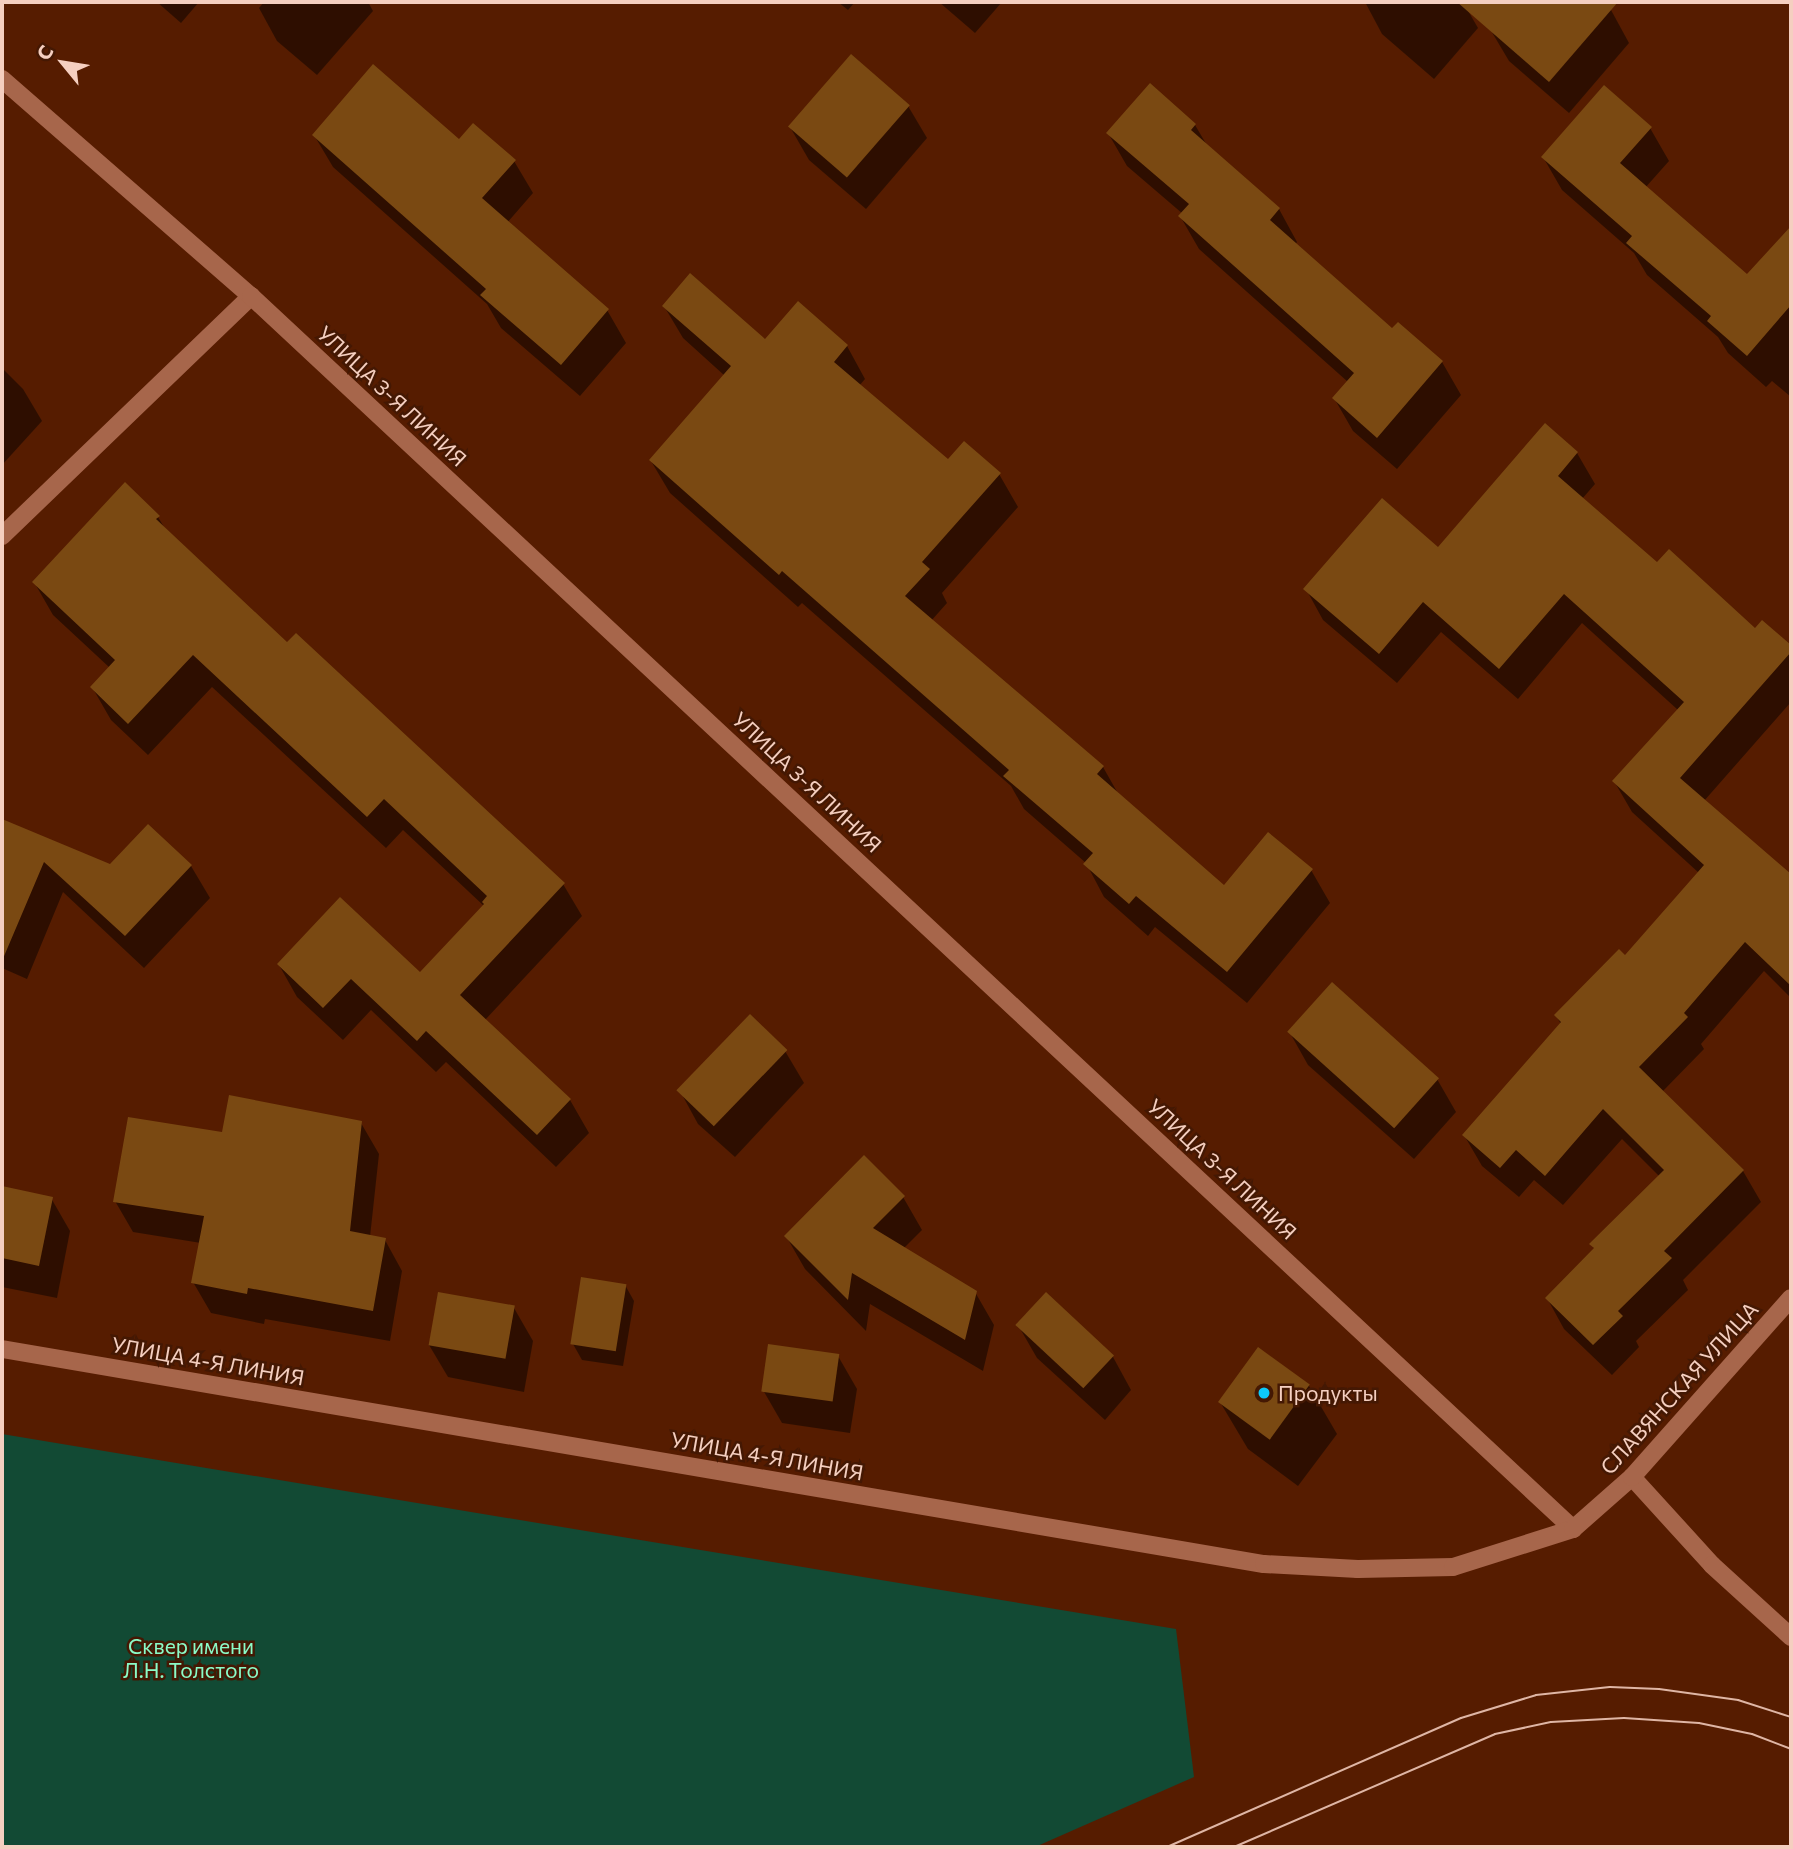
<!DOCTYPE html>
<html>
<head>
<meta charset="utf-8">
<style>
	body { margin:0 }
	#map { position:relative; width:1793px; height:1849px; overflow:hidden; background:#561c00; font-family:Commissioner,sans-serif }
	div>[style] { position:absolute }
	.green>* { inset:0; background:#124a34 }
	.shadow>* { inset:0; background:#0007 }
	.building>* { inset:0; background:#7a4912; transform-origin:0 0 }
	.lane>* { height:18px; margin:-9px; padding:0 9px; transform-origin:9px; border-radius:9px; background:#a7664b }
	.street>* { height:18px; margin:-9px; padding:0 9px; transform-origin:9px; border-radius:9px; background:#a7664b }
	.secondary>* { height:18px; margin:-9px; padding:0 9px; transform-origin:9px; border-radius:9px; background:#a7664b }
	.tram>* { height:2px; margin:-1px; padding:0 1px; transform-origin:1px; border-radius:1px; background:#dfb6a5 }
	.dots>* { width:19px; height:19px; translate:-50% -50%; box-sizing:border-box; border:4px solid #441803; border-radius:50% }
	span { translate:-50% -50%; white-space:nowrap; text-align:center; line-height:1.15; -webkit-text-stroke:5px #441803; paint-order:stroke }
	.street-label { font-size:21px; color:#f5cfc0 }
	.poi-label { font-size:21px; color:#f5cfc0 }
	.left { translate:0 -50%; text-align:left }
	.park-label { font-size:21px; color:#8afbc8 }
	.frame { position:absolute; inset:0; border:4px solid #f5cfc0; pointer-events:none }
	.north { position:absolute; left:28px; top:28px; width:70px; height:70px; -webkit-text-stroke:5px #441803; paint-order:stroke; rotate:300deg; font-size:19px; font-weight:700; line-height:28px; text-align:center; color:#f5cfc0 }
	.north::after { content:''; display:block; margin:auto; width:24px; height:32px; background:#f5cfc0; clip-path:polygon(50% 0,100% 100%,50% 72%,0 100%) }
</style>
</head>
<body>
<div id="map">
	<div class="green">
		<div style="clip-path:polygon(2px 1434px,1176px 1629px,1194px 1777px,1035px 1847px,2px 1847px)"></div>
	</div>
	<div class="shadow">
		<div style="clip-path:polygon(157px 2px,199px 2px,181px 23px)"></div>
		<div style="clip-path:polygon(264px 2px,368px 2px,373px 11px,317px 75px,277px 41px,259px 8px)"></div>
		<div style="clip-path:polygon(838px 2px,855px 2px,848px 10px)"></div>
		<div style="clip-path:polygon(939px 2px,1002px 2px,975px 33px)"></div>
		<div style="clip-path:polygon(1365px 2px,1463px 2px,1478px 28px,1434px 79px,1382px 34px)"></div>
		<div style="clip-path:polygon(1514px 2px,1601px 2px,1611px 10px,1629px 43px,1569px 113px,1509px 61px,1490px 29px)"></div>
		<div style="clip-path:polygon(908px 106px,927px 138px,866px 209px,809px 160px,790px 127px)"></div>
		<div style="clip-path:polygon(1195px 125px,1208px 147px,1279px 209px,1297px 242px,1295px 245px,1393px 331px,1442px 362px,1461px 395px,1397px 469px,1353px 431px,1334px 398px,1348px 382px,1199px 249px,1180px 216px,1183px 214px,1127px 166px,1108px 133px)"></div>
		<div style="clip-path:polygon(1650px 128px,1669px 161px,1645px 188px,1747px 277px,1753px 269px,1791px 302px,1791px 397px,1772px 381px,1766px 387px,1728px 353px,1718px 337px,1647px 275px,1634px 253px,1562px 190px,1543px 157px)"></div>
		<div style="clip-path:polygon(314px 135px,460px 141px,514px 161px,533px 193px,507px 223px,607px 310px,626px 343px,580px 396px,501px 328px,487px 304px,333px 167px)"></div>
		<div style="clip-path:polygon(664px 306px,766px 341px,847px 346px,865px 379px,859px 386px,948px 461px,999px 474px,1018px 507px,942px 593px,947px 603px,931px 621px,1103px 767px,1120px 797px,1224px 888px,1311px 870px,1330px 903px,1247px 1003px,1155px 927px,1148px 936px,1104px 897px,1086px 863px,1024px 809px,1011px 786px,802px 603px,798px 607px,670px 493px,651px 461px,725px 376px,683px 338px)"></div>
		<div style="clip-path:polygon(2px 368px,23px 389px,42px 421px,2px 465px)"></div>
		<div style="clip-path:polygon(1545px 426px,1577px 453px,1595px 484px,1582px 499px,1657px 565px,1755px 631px,1763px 622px,1791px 648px,1791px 702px,1704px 801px,1791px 877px,1791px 998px,1764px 971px,1701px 1044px,1704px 1049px,1662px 1092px,1743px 1171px,1761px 1202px,1683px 1280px,1688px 1290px,1636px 1341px,1639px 1347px,1612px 1375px,1564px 1329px,1547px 1298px,1595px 1250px,1592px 1244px,1660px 1177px,1622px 1139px,1563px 1205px,1534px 1180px,1519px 1197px,1482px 1166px,1464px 1135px,1561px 1024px,1556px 1016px,1625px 958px,1699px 873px,1632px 812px,1614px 781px,1678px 710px,1582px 623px,1518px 699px,1441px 632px,1397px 683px,1323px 620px,1306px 589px,1438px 549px)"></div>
		<div style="clip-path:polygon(158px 517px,167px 532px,287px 644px,563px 884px,582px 916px,485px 1020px,570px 1100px,589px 1133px,556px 1167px,446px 1062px,436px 1072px,371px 1010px,343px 1040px,297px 997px,279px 965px,420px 975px,484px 906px,403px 830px,386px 848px,212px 687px,148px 755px,111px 720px,92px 687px,110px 668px,53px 615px,34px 582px)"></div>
		<div style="clip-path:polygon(2px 821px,111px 866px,191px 866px,210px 898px,144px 968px,63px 892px,27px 979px,2px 968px)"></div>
		<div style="clip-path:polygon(1290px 1033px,1437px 1079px,1456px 1112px,1414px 1159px,1308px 1065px)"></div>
		<div style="clip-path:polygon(785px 1051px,804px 1083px,735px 1157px,698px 1124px,680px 1091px)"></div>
		<div style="clip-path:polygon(361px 1123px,379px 1154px,370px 1237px,385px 1240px,402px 1271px,390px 1341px,265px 1319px,264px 1324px,211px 1313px,193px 1282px,201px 1243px,133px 1232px,115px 1201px,223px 1134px)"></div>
		<div style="clip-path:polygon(2px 1188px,51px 1198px,70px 1231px,57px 1298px,2px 1287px)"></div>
		<div style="clip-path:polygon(903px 1197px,922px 1230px,903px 1249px,975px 1292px,994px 1325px,983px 1371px,870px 1304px,866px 1331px,805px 1269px,786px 1236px)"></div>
		<div style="clip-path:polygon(625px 1285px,634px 1301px,623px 1366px,582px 1360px,573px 1344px)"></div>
		<div style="clip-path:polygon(514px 1308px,533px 1341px,524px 1392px,448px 1377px,429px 1345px)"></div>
		<div style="clip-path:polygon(1018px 1325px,1113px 1357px,1131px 1390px,1105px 1420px,1037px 1358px)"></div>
		<div style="clip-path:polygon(838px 1356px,857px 1389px,850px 1433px,782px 1423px,763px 1390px)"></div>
		<div style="clip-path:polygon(1309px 1386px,1337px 1434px,1298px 1486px,1248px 1449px,1220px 1402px)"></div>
	</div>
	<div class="building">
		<div style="clip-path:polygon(1457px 2px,1618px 2px,1549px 82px)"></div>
		<div style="left:851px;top:54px;width:78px;height:96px;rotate:41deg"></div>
		<div style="clip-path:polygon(373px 64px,459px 139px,473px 123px,516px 160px,482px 198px,609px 309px,561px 365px,480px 295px,486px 289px,312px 135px)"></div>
		<div style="clip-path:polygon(1150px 83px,1196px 124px,1191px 130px,1280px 208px,1270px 220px,1392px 328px,1398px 322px,1443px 361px,1377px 438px,1332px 398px,1354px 373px,1178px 216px,1189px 204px,1106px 133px)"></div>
		<div style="clip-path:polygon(1604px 85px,1652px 127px,1620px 163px,1747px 274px,1791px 226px,1791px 305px,1747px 356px,1707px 321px,1711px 316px,1626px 243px,1632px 236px,1541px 157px)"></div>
		<div style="clip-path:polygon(690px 273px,765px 339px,798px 301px,848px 345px,834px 362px,948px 459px,964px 441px,1001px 473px,922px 562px,930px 569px,905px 596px,1104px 766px,1097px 774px,1224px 885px,1268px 832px,1313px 869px,1227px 972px,1136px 896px,1129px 904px,1083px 864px,1093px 853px,1003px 776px,1009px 770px,782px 571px,779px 575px,649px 460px,731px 366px,662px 306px)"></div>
		<div style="clip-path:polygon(1545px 423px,1578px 452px,1558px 476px,1657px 562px,1669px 549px,1755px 628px,1762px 620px,1791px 645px,1791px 652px,1680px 778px,1791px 874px,1791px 986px,1745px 942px,1684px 1013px,1688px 1017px,1639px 1067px,1744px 1170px,1664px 1251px,1672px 1258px,1618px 1311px,1623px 1316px,1593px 1345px,1545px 1298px,1594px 1248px,1589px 1244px,1664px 1170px,1603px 1109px,1545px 1176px,1516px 1150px,1500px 1168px,1462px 1135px,1561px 1022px,1554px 1015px,1619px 949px,1625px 955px,1704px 865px,1612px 781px,1684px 702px,1564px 594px,1499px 669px,1423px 602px,1379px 654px,1303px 589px,1382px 498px,1438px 547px)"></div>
		<div style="clip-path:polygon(125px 482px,160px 516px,156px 519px,287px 642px,296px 633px,565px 883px,460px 995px,571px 1099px,537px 1135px,426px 1031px,417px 1041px,351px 979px,323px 1008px,277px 964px,340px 897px,420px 972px,484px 904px,482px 902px,487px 896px,384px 799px,367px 817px,193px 655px,128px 724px,90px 687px,115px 660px,32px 582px)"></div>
		<div style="clip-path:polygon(2px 819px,110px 864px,148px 824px,192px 865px,125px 936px,44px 862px,2px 961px)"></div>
		<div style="left:1332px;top:982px;width:144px;height:67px;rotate:42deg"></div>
		<div style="left:750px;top:1014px;width:52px;height:106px;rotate:44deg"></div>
		<div style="clip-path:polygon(229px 1095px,362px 1121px,350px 1231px,386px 1238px,373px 1311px,248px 1288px,247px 1294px,191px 1283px,204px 1216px,113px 1202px,128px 1117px,222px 1132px)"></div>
		<div style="clip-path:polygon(864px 1155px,905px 1196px,873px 1228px,977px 1291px,965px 1340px,852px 1273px,848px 1300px,784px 1236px)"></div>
		<div style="clip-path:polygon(2px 1186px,53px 1197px,39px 1266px,2px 1258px)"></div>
		<div style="left:581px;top:1277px;width:46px;height:68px;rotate:9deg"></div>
		<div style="left:438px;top:1292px;width:78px;height:54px;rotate:10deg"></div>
		<div style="left:1046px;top:1292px;width:93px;height:45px;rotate:43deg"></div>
		<div style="left:768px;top:1344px;width:72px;height:48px;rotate:8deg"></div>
		<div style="left:1258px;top:1347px;width:64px;height:68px;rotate:36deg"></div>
	</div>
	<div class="lane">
		<div style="left:2px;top:536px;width:346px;rotate:-43.9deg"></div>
	</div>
	<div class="street">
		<div style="left:2px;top:79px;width:330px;rotate:41.1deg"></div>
		<div style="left:251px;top:296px;width:1808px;rotate:43deg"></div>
		<div style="left:1632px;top:1477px;width:119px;rotate:47.7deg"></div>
		<div style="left:1712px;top:1565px;width:107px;rotate:42.3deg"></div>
	</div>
	<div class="secondary">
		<div style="left:2px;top:1349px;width:1280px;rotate:9.67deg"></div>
		<div style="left:1264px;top:1564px;width:94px;rotate:3deg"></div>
		<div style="left:1358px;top:1569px;width:95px;rotate:-1.2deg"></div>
		<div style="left:1453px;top:1567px;width:126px;rotate:-17.6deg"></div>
		<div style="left:1573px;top:1529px;width:79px;rotate:-41.4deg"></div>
		<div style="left:1632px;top:1477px;width:239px;rotate:-48.4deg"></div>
	</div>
	<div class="tram">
		<div style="left:1167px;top:1847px;width:321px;rotate:-23.7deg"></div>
		<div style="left:1461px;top:1718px;width:78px;rotate:-17deg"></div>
		<div style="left:1536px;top:1695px;width:74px;rotate:-6.2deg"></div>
		<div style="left:1610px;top:1687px;width:49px;rotate:2.3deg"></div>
		<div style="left:1659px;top:1689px;width:80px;rotate:7.9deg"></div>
		<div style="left:1738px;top:1700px;width:56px;rotate:17.8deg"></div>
		<div style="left:1234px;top:1847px;width:284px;rotate:-23.4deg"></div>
		<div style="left:1495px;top:1734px;width:57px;rotate:-12.1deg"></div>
		<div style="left:1551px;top:1722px;width:73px;rotate:-3.1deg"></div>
		<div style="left:1624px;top:1718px;width:75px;rotate:3.8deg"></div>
		<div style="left:1699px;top:1723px;width:54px;rotate:11.7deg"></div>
		<div style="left:1752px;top:1734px;width:42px;rotate:21deg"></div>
	</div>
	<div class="dots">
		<div style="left:1264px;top:1393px;background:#0dcafa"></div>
	</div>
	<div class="street-label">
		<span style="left:392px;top:396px;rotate:43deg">УЛИЦА 3-Я ЛИНИЯ</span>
		<span style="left:807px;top:782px;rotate:43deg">УЛИЦА 3-Я ЛИНИЯ</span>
		<span style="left:1222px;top:1169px;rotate:43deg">УЛИЦА 3-Я ЛИНИЯ</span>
		<span style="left:208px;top:1361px;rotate:10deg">УЛИЦА 4-Я ЛИНИЯ</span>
		<span style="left:1679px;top:1388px;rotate:-48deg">СЛАВЯНСКАЯ УЛИЦА</span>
		<span style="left:767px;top:1456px;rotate:10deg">УЛИЦА 4-Я ЛИНИЯ</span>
	</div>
	<div class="poi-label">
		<span class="left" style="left:1278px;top:1393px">Продукты</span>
	</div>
	<div class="park-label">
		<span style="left:191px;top:1658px">Сквер имени<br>Л.Н. Толстого</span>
	</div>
	<div class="frame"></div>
	<div class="north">С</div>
</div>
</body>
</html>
